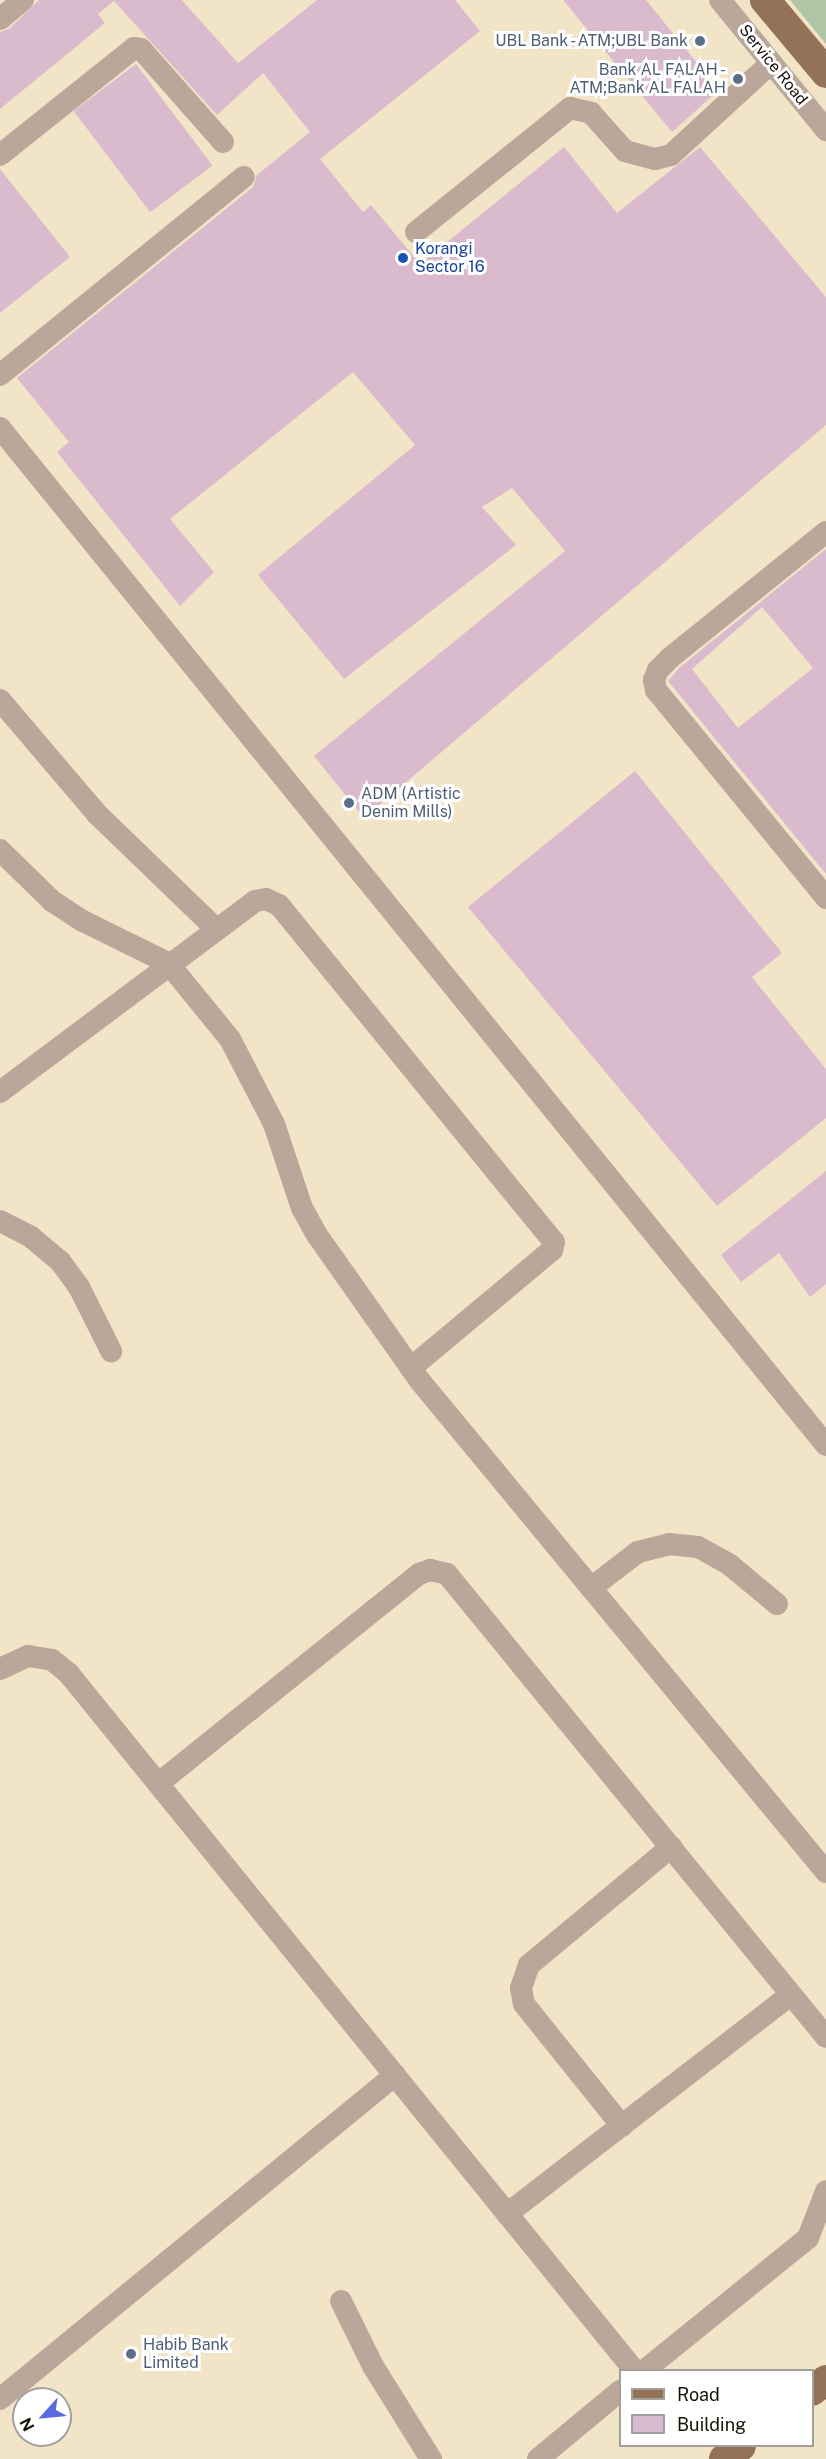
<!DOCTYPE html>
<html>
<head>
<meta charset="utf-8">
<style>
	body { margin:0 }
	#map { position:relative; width:826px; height:2459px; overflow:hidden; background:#f2e5c7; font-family:"Public Sans",sans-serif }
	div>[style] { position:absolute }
	.green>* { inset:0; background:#afc5a6 }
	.building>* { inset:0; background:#d9bbcd; transform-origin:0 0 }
	.minor>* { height:22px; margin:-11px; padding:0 11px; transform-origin:11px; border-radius:11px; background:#baa799 }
	.major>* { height:30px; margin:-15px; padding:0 15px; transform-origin:15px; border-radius:15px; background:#937258 }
	.dots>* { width:16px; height:16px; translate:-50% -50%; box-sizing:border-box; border:3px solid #fff; border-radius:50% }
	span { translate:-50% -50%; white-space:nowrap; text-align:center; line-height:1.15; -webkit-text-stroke:6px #fff; paint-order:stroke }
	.service-label { font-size:16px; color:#4e5e75 }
	.right { translate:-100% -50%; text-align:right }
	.left { translate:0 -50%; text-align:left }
	.street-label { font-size:16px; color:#151107 }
	.transit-label { font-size:16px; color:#164399 }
	.legend { position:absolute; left:619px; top:2369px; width:195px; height:78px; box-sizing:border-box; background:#fff; border:2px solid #a1a09c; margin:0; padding:8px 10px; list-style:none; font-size:18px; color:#151107 }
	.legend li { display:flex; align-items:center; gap:12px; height:30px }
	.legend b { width:30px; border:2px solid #a1a09c }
	.north { position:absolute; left:12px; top:2387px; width:60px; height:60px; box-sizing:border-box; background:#fff; border:2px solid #a1a09c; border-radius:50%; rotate:243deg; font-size:16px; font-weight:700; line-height:24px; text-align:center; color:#151107 }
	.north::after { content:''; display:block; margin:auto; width:21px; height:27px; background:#5a6ae1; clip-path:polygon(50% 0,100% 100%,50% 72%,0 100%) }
</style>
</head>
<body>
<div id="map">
	<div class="green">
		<div style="clip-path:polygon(790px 0,826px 0,826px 44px)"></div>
	</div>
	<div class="building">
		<div style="clip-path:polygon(39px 0,182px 0,238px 63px,317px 0,455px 0,480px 31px,320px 159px,363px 212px,371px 205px,420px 264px,564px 147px,617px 213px,700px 147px,826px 297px,826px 425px,364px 818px,314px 756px,565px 551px,512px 488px,482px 507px,516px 545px,344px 679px,258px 575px,415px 445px,353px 372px,170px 519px,214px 572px,180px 606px,57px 452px,69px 442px,17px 378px,253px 187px,257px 175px,310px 132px,263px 73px,217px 115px,114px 1px,98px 14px,105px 23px,0 109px,0 32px,9px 29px)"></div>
		<div style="clip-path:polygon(563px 0,646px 0,719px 90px,672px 132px)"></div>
		<div style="left:136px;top:64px;width:127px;height:78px;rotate:53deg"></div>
		<div style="clip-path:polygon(0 169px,70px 257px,0 313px)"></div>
		<div style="clip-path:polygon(evenodd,826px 549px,826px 874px,668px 681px,679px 668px,826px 549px,762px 607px,813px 668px,738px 728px,692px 669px,762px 607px)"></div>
		<div style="clip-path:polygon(635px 771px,782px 953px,752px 977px,826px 1069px,826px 1118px,717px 1206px,468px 907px)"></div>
		<div style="clip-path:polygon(826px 1171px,826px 1284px,810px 1297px,779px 1253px,741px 1282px,721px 1255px)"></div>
	</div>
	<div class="minor">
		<div style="left:720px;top:0;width:168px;rotate:50.8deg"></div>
		<div style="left:0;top:19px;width:30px;rotate:-40deg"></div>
		<div style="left:0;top:155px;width:171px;rotate:-38.6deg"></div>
		<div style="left:134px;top:48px;width:7px;rotate:8deg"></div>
		<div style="left:141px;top:49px;width:124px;rotate:48.6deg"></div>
		<div style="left:416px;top:232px;width:198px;rotate:-38.8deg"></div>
		<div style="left:570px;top:108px;width:22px;rotate:13deg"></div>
		<div style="left:591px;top:113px;width:51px;rotate:48.2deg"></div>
		<div style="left:625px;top:151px;width:31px;rotate:15deg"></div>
		<div style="left:655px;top:159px;width:16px;rotate:-14deg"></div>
		<div style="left:671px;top:155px;width:136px;rotate:-42.6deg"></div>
		<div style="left:0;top:375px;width:314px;rotate:-39.1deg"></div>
		<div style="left:0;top:428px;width:1310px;rotate:50.92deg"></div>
		<div style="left:826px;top:532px;width:201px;rotate:141.1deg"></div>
		<div style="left:670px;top:658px;width:17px;rotate:135deg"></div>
		<div style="left:658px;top:670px;width:11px;rotate:112deg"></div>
		<div style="left:654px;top:680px;width:10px;rotate:79deg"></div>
		<div style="left:656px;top:690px;width:269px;rotate:50.7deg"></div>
		<div style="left:0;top:700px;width:150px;rotate:49.6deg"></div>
		<div style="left:97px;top:814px;width:165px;rotate:44deg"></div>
		<div style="left:0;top:850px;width:73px;rotate:44.4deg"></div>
		<div style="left:52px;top:901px;width:37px;rotate:33deg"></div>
		<div style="left:83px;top:921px;width:95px;rotate:26.3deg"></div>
		<div style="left:168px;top:963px;width:98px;rotate:50.8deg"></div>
		<div style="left:230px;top:1039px;width:96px;rotate:62.6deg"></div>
		<div style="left:274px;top:1124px;width:89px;rotate:71.6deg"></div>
		<div style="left:302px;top:1208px;width:31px;rotate:61deg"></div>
		<div style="left:317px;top:1235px;width:179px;rotate:54.8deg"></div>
		<div style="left:420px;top:1381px;width:637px;rotate:50.41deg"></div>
		<div style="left:0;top:1092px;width:319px;rotate:-36.8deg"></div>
		<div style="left:255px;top:901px;width:11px;rotate:-10deg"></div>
		<div style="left:266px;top:899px;width:14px;rotate:25deg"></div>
		<div style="left:279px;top:905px;width:435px;rotate:50.8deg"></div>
		<div style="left:554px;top:1242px;width:8px;rotate:104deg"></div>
		<div style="left:552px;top:1250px;width:184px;rotate:140.1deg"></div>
		<div style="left:0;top:1221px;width:35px;rotate:27deg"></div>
		<div style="left:31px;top:1237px;width:38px;rotate:40deg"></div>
		<div style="left:60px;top:1261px;width:32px;rotate:54deg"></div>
		<div style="left:79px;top:1287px;width:72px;rotate:63.4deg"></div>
		<div style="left:591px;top:1588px;width:59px;rotate:-37.5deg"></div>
		<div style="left:638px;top:1552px;width:32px;rotate:-14deg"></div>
		<div style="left:669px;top:1544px;width:29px;rotate:6deg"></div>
		<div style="left:698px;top:1547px;width:37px;rotate:29deg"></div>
		<div style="left:730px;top:1565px;width:61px;rotate:39.7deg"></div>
		<div style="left:0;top:1669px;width:31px;rotate:-25deg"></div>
		<div style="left:28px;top:1656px;width:24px;rotate:9deg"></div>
		<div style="left:52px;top:1660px;width:22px;rotate:39deg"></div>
		<div style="left:69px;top:1674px;width:896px;rotate:50.93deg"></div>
		<div style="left:159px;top:1783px;width:334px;rotate:-38.8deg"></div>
		<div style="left:419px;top:1574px;width:12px;rotate:-20deg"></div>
		<div style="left:430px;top:1570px;width:17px;rotate:13deg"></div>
		<div style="left:447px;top:1574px;width:598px;rotate:50.7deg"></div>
		<div style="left:622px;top:2126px;width:156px;rotate:-128.8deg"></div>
		<div style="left:524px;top:2004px;width:16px;rotate:-101deg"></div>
		<div style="left:521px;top:1988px;width:24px;rotate:-71deg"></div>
		<div style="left:529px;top:1965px;width:185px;rotate:-39.7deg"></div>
		<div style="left:507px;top:2214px;width:358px;rotate:-37.7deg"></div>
		<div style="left:341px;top:2301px;width:72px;rotate:63.8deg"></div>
		<div style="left:373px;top:2366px;width:110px;rotate:58.1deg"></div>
		<div style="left:645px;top:2370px;width:210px;rotate:-39deg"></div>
		<div style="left:808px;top:2238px;width:50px;rotate:-69deg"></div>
		<div style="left:0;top:2399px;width:511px;rotate:-39.36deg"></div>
		<div style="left:538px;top:2459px;width:107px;rotate:-39.7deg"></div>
	</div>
	<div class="major">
		<div style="left:765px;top:0;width:95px;rotate:50.1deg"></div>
		<div style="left:812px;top:2391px;width:18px;rotate:-38deg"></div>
		<div style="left:724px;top:2459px;width:21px;rotate:-37deg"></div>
	</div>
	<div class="dots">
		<div style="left:700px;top:41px;background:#5c6f8a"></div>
		<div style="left:738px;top:79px;background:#5c6f8a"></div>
		<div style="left:403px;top:258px;background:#1a4fb4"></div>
		<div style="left:349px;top:803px;background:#5c6f8a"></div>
		<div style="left:131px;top:2354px;background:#5c6f8a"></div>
	</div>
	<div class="service-label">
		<span class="right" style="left:688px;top:41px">UBL Bank - ATM;UBL Bank</span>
		<span class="right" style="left:726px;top:79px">Bank AL FALAH -<br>ATM;Bank AL FALAH</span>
		<span class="left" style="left:361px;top:803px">ADM (Artistic<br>Denim Mills)</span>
		<span class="left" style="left:143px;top:2354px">Habib Bank<br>Limited</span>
	</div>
	<div class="street-label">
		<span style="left:773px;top:65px;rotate:51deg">Service Road</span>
	</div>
	<div class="transit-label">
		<span class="left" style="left:415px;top:258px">Korangi<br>Sector 16</span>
	</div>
	<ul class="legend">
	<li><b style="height:8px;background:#937258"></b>Road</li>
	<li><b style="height:16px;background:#d9bbcd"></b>Building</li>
	</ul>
	<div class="north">N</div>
</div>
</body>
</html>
